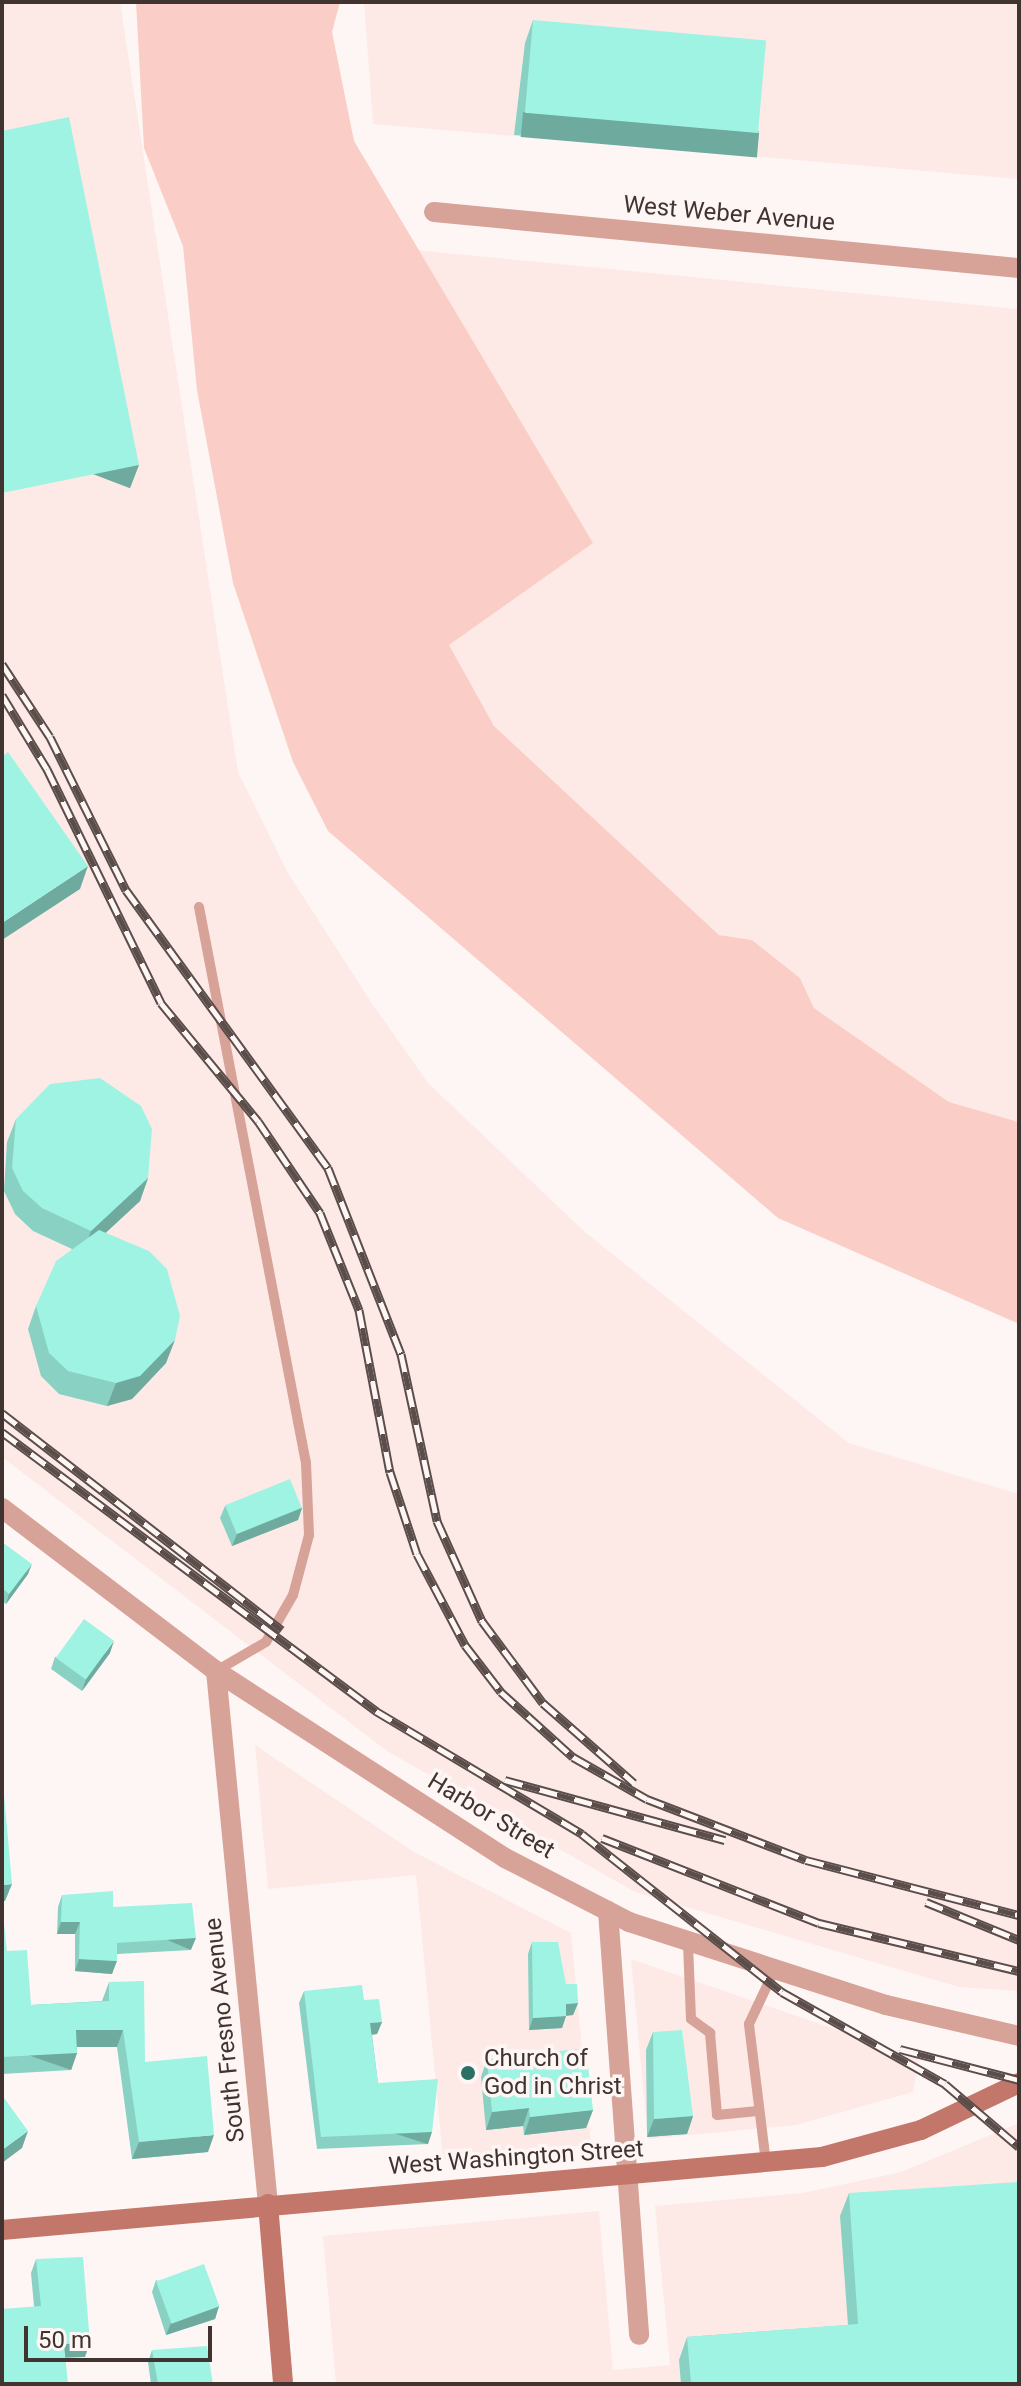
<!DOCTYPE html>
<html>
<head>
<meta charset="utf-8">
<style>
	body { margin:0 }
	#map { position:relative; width:1021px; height:2386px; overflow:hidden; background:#fef6f4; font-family:Roboto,sans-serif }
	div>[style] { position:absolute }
	.built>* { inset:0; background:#fdeae7 }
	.water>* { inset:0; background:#facec6 }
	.lane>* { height:10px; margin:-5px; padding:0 5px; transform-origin:5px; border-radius:5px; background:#d7a298 }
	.street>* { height:20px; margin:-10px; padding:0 10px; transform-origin:10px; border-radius:10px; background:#d7a298 }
	.secondary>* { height:20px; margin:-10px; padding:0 10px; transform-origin:10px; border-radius:10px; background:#c3776a }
	.rail>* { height:9px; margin-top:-4.5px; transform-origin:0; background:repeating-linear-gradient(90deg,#fef6f4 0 18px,#5a4d4a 0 36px); box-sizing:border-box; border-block:2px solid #5a4d4a }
	.wall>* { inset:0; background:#89d1c3 }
	.shaded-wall>* { inset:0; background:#6faa9f; transform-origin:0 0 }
	.building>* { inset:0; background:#9ff3e3; transform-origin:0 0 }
	.dots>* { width:22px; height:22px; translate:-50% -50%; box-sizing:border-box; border:4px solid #fef6f4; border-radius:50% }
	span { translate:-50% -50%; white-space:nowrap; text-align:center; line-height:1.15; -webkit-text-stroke:7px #fef6f4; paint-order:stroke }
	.street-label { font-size:24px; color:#413330 }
	.poi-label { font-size:24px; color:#413330 }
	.left { translate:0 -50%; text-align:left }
	.frame { position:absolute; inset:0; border:4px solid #413330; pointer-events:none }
	.scale { position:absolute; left:24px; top:2326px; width:188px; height:36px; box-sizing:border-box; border:4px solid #413330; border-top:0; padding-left:10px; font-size:24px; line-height:28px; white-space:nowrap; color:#413330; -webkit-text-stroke:6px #fef6f4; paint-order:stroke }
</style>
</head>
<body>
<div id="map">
	<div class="built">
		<div style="clip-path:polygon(2px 2px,120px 2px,238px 772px,288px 873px,371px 1002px,428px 1083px,586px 1233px,849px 1443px,1019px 1494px,1019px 1991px,959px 1987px,635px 1892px,387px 1751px,2px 1457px)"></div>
		<div style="clip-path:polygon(364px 2px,1019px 2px,1019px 179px,373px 124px)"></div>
		<div style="clip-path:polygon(374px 246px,1019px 309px,1019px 1122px,949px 1102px,814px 1008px,800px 978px,752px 940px,719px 935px,494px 726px,417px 591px)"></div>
		<div style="clip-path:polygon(255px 1745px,414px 1852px,571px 1933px,591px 2145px,443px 2159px,416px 1875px,268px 1889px)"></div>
		<div style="clip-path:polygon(631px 1959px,919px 2058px,913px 2092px,796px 2125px,648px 2139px)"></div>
		<div style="clip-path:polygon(1019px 2123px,1019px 2384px,336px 2384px,323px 2236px,599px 2211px,613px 2370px,670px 2365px,655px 2206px,803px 2193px,901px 2172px)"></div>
	</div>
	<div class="water">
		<div style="clip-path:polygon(136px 2px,340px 2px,332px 32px,354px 141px,593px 543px,449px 645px,494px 726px,719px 935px,752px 940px,800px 978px,814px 1008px,949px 1102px,1019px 1122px,1019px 1324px,778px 1218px,328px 831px,293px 762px,233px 583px,197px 390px,183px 246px,144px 148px)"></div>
	</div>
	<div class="lane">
		<div style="left:199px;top:907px;width:566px;rotate:79.11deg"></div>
		<div style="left:306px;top:1463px;width:72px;rotate:87.6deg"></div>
		<div style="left:309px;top:1535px;width:62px;rotate:104.9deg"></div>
		<div style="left:293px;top:1595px;width:54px;rotate:119.9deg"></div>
		<div style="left:266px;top:1642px;width:58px;rotate:149.9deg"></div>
		<div style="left:688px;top:1944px;width:75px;rotate:87.7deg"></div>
		<div style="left:691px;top:2019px;width:24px;rotate:36deg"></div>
		<div style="left:710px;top:2033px;width:82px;rotate:85.1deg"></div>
		<div style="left:717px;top:2115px;width:41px;rotate:-5.6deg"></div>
		<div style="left:766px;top:2163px;width:140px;rotate:-97deg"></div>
		<div style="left:749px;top:2024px;width:59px;rotate:-64.7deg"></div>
	</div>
	<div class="street">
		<div style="left:434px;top:212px;width:588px;rotate:5.47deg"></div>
		<div style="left:2px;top:1508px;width:269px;rotate:37.3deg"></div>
		<div style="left:216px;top:1671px;width:344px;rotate:32.9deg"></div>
		<div style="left:505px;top:1858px;width:140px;rotate:27.3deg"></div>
		<div style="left:629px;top:1922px;width:270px;rotate:17.9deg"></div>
		<div style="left:886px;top:2005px;width:137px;rotate:13.1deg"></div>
		<div style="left:216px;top:1671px;width:536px;rotate:84.43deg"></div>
		<div style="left:608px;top:1911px;width:425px;rotate:85.8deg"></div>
	</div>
	<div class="secondary">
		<div style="left:268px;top:2204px;width:181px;rotate:85.2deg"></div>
		<div style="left:2px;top:2230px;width:823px;rotate:-5.09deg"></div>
		<div style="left:822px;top:2157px;width:103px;rotate:-15.3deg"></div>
		<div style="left:921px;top:2130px;width:109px;rotate:-25.6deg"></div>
	</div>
	<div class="rail">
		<div style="left:2px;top:664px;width:87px;rotate:56.7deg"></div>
		<div style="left:50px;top:737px;width:171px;rotate:63.6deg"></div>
		<div style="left:126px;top:890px;width:344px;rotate:54deg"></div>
		<div style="left:328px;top:1168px;width:200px;rotate:68.6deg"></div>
		<div style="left:401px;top:1354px;width:171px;rotate:77.8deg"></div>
		<div style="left:437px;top:1521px;width:110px;rotate:65.8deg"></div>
		<div style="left:482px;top:1621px;width:102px;rotate:53.4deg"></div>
		<div style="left:543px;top:1703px;width:121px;rotate:41.3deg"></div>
		<div style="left:2px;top:695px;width:87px;rotate:58.7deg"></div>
		<div style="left:47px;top:769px;width:260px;rotate:64deg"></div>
		<div style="left:161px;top:1003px;width:153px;rotate:50.6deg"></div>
		<div style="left:258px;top:1121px;width:111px;rotate:56deg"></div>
		<div style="left:320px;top:1213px;width:105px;rotate:68.1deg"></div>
		<div style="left:359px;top:1310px;width:165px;rotate:79.2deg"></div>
		<div style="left:390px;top:1472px;width:86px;rotate:71.8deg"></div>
		<div style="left:417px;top:1554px;width:103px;rotate:62.2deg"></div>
		<div style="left:465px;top:1645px;width:59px;rotate:52.5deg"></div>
		<div style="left:501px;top:1692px;width:97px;rotate:42.1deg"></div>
		<div style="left:573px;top:1757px;width:85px;rotate:29.6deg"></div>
		<div style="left:647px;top:1799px;width:170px;rotate:21deg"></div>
		<div style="left:806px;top:1860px;width:220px;rotate:14.5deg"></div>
		<div style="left:2px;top:1413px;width:354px;rotate:37.8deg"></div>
		<div style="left:2px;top:1432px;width:467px;rotate:36.7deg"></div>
		<div style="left:376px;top:1711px;width:240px;rotate:30.8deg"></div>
		<div style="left:582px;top:1834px;width:255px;rotate:38.3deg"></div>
		<div style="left:782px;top:1992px;width:187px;rotate:29.4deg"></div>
		<div style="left:945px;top:2084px;width:97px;rotate:40.4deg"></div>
		<div style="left:505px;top:1780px;width:228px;rotate:15.3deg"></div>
		<div style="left:602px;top:1838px;width:233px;rotate:21.4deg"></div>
		<div style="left:819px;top:1923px;width:206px;rotate:13.5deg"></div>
		<div style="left:926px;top:1902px;width:100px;rotate:22.2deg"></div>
		<div style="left:900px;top:2049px;width:123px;rotate:14.6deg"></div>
	</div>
	<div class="wall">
		<div style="clip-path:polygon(533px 20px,759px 131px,750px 154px,514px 135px,525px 43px)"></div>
		<div style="clip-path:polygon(16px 1119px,148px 1178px,140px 1201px,106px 1232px,166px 1363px,132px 1399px,107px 1406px,59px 1394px,41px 1376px,28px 1329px,36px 1306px,72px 1249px,33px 1231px,15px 1214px,4px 1191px,7px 1142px)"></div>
		<div style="clip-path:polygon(225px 1506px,302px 1508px,298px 1520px,232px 1546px,220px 1518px)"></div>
		<div style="clip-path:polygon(2px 1542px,28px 1574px,6px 1604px,2px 1601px)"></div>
		<div style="clip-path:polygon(110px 1653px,82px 1691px,51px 1669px,55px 1657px)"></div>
		<div style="clip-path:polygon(62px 1895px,113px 1907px,191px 1950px,117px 1954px,112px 1974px,75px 1971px,75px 1934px,57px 1934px,58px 1907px)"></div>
		<div style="clip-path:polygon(532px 1942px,566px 1984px,578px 2003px,573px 2015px,566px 2016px,562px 2028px,529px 2030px,528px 1954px)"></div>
		<div style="clip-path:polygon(7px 1951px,31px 2005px,102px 2001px,109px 1982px,145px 2062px,208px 2152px,132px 2159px,117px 2047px,77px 2047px,77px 2053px,71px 2070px,2px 2074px)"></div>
		<div style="clip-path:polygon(304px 1991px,364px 2000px,382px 2022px,377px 2034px,372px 2035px,378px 2083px,428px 2144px,317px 2149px,299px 2003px)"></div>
		<div style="clip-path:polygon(653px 2032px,693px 2116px,687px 2134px,647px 2137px,646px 2050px)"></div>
		<div style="clip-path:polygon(487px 2059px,593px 2110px,586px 2128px,524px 2135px,523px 2126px,486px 2130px,481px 2077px)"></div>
		<div style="clip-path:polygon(849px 2193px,1019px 2384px,681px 2384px,679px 2360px,687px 2337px,848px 2325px,840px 2216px)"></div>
		<div style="clip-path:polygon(36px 2259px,85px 2357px,65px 2357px,34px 2306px,31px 2273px)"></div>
		<div style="clip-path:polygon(156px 2280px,219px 2306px,215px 2319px,166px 2335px,152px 2292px)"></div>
		<div style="clip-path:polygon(152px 2350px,213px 2384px,151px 2384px,148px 2362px)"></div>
	</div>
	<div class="shaded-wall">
		<div style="left:523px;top:112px;width:237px;height:25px;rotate:5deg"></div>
		<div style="left:139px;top:465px;width:25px;height:140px;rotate:111deg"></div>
		<div style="clip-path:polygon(88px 866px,80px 889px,2px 940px,2px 923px)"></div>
		<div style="clip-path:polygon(148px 1178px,140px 1201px,83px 1254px,91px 1231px)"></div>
		<div style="clip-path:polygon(175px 1340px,166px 1363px,132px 1399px,107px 1406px,116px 1383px)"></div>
		<div style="clip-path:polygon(302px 1508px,298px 1520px,232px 1546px,237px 1534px)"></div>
		<div style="clip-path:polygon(32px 1564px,28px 1574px,6px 1604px,9px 1594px)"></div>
		<div style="clip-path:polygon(114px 1641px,110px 1653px,82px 1691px,86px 1679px)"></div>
		<div style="clip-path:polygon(12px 1884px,5px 1901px,2px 1901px,2px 1885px)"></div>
		<div style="clip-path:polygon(61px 1922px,80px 1922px,75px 1934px,57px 1934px)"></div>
		<div style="left:196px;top:1938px;width:13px;height:79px;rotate:113deg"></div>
		<div style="clip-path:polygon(79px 1959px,117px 1961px,112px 1974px,75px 1971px)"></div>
		<div style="clip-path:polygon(578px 2003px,573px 2015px,562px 2016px,566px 2004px)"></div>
		<div style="clip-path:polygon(566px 2016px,562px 2028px,529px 2030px,533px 2018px)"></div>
		<div style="clip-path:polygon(382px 2022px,377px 2034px,366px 2035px,370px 2023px)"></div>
		<div style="clip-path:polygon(76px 2030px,123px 2030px,117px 2047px,70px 2047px)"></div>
		<div style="left:77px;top:2053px;width:18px;height:75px;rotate:109deg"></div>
		<div style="clip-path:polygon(529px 2108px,523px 2126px,486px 2130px,492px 2112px)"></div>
		<div style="clip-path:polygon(593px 2110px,586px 2128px,524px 2135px,530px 2117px)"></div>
		<div style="clip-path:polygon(693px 2116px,687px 2134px,647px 2137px,654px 2119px)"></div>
		<div style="clip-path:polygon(28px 2131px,22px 2148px,2px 2163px,2px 2150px)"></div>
		<div style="left:432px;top:2132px;width:13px;height:111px;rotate:108deg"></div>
		<div style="clip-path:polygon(214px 2135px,208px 2152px,132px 2159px,139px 2142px)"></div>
		<div style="clip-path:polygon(219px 2306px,215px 2319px,166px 2335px,171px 2323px)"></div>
		<div style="clip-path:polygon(90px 2343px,85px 2357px,59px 2358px,64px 2344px)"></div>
	</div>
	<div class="building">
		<div style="left:533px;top:20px;width:234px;height:93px;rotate:5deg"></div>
		<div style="clip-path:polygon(69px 117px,139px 465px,2px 493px,2px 131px)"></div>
		<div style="clip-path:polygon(8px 752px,88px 866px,2px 923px,2px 757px)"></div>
		<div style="clip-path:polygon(100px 1078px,141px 1106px,152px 1129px,148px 1178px,91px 1231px,42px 1208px,23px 1191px,12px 1168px,16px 1119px,50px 1084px)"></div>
		<div style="clip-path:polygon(99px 1230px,149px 1251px,167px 1269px,180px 1316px,175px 1340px,140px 1376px,116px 1383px,68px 1371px,49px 1353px,36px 1306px,56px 1261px)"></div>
		<div style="left:290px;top:1479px;width:31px;height:70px;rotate:68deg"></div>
		<div style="clip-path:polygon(2px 1542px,32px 1564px,9px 1594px,2px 1588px)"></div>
		<div style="left:84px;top:1619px;width:37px;height:48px;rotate:36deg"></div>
		<div style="clip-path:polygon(2px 1772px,12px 1884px,2px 1885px)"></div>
		<div style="clip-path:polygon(113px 1891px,113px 1907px,192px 1903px,196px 1938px,117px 1943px,117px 1961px,79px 1959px,80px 1922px,61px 1922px,62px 1895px)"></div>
		<div style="clip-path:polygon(2px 1905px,7px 1951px,27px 1950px,31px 2005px,109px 2001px,109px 1982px,144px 1981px,145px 2062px,207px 2056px,214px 2135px,139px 2142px,123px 2030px,76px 2030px,77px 2053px,2px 2057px)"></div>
		<div style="clip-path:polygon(532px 1942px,558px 1942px,566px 1984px,577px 1984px,578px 2003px,566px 2004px,566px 2016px,533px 2018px)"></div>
		<div style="clip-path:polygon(362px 1985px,364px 2000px,379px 1999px,382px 2022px,370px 2023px,378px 2083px,438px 2079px,432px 2132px,321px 2137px,304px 1991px)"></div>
		<div style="clip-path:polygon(682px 2030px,693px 2116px,654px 2119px,653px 2032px)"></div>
		<div style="clip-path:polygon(586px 2048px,593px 2110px,530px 2117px,529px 2108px,492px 2112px,487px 2059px)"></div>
		<div style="clip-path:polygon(2px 2095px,28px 2131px,2px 2150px)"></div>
		<div style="clip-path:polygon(1019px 2182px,1019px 2384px,691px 2384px,687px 2337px,858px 2324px,849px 2193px)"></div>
		<div style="clip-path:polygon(83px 2257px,90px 2343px,64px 2344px,68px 2384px,2px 2384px,2px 2309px,41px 2306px,36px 2259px)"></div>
		<div style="left:204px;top:2264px;width:45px;height:51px;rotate:70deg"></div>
		<div style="clip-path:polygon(207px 2346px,213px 2384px,158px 2384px,152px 2350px)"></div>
	</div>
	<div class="dots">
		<div style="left:468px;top:2073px;background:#2b7065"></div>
	</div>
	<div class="street-label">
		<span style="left:729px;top:214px;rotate:5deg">West Weber Avenue</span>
		<span style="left:491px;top:1816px;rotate:31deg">Harbor Street</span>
		<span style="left:225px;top:2030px;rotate:-96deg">South Fresno Avenue</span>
		<span style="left:516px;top:2158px;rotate:-4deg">West Washington Street</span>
	</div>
	<div class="poi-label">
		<span class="left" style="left:484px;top:2073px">Church of<br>God in Christ</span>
	</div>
	<div class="frame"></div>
	<div class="scale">50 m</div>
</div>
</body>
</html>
